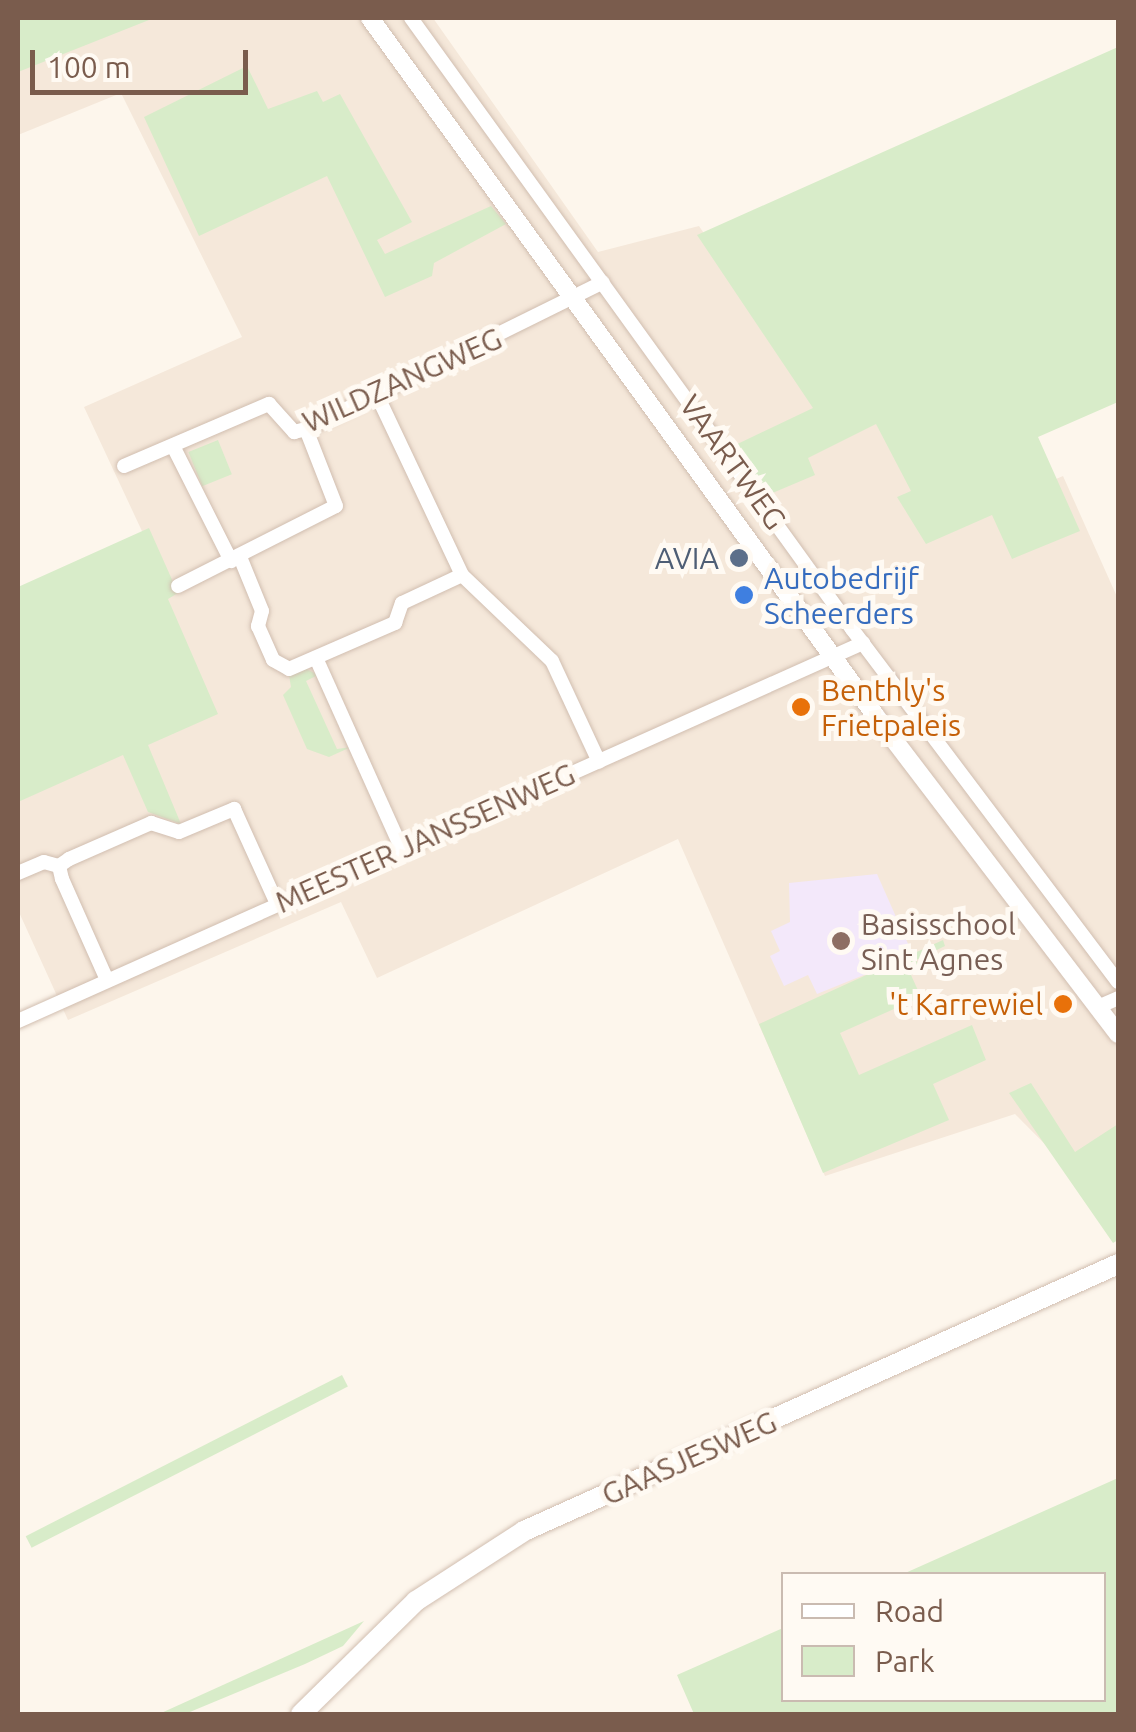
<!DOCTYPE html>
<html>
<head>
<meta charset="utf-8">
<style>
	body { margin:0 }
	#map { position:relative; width:1136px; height:1732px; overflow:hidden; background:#fdf6ec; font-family:Ubuntu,sans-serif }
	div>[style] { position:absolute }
	.residential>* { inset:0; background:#f5e8da }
	.education>* { inset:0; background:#f3e8fa }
	.green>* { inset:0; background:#d8ecc9; transform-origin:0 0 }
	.roads { filter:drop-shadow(0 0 2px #d1beb0) drop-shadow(0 0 2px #d1beb0) }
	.minor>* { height:14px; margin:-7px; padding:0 7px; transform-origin:7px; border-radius:7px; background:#fff }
	.tertiary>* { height:18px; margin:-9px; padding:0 9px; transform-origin:9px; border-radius:9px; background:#fff }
	.secondary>* { height:20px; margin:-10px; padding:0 10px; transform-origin:10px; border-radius:10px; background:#fff }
	.dots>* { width:28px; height:28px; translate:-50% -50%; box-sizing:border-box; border:5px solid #fffaf3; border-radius:50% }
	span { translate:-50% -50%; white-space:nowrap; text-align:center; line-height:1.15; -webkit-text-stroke:10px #fffaf3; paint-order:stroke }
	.street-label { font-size:30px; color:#7a5c4d }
	.service-label { font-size:30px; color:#4e5e75 }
	.right { translate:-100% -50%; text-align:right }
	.shop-label { font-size:30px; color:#366cbe }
	.left { translate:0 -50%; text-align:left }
	.food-label { font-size:30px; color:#c56008 }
	.education-label { font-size:30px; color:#785e54 }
	.frame { position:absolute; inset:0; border:20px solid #7a5c4d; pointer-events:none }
	.legend { position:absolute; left:781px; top:1572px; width:325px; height:130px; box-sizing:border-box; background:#fffaf3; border:2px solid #cabbb1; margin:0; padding:12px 18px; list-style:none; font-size:30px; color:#7a5c4d }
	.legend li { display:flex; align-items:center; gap:20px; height:50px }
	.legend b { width:50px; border:2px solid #cabbb1 }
	.scale { position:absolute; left:30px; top:50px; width:218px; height:45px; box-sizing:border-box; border:5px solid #7a5c4d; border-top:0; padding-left:12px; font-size:30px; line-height:35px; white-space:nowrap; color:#7a5c4d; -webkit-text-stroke:8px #fffaf3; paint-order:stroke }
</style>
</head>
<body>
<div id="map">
	<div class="residential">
		<div style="clip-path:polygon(40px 18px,433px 18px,598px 252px,699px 226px,834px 427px,884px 416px,947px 526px,1063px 476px,1118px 599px,1118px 1218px,1015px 1114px,825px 1176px,678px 839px,377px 978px,341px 902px,68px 1020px,18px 910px,18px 800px,169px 589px,84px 407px,242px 337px,121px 93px,18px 135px,18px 26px)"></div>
	</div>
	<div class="education">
		<div style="clip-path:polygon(877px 874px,913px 955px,817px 994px,808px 975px,784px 986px,770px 956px,780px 951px,771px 931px,790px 922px,789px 883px)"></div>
	</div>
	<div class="green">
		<div style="clip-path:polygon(18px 18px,154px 18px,18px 72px)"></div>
		<div style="clip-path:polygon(1118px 47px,1118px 402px,1038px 437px,1080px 531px,1012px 559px,992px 515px,926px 544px,897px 497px,911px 491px,876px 424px,808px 458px,815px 475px,763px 497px,727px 449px,813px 408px,697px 235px)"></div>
		<div style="clip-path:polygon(247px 66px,268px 109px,317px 91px,323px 102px,340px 94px,412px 222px,377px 240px,385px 254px,491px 206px,506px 224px,434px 263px,432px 276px,385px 297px,327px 176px,199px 236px,144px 117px)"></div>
		<div style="left:218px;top:440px;width:37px;height:32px;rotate:68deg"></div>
		<div style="clip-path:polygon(149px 528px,178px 593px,168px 599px,218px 714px,148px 745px,181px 824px,148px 812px,123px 755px,18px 802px,18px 587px)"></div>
		<div style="clip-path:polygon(305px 668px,318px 675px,306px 681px,337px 749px,351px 747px,329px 757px,307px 749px,283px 695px,291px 687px,289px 675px)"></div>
		<div style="clip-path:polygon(943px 940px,945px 946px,916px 960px,920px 970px,911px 975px,921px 997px,840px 1033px,859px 1075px,972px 1025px,986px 1060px,933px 1084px,949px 1120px,823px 1173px,759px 1024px)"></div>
		<div style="clip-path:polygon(1031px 1083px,1075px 1152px,1118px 1124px,1118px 1240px,1113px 1243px,1009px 1093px)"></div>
		<div style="left:342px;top:1375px;width:13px;height:355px;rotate:63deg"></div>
		<div style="clip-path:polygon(1118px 1478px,1118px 1714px,694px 1714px,677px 1675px,783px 1628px,784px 1700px,1104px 1700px,1104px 1574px,903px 1574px)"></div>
		<div style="clip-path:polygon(364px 1621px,343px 1646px,305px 1664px,185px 1714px,159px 1714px)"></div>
	</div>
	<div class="roads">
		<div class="minor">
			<div style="left:411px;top:18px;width:754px;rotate:54.18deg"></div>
			<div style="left:852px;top:629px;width:442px;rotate:53deg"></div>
			<div style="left:377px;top:395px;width:199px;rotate:64.7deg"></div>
			<div style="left:462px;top:575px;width:124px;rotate:43.7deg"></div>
			<div style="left:552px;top:661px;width:111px;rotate:65deg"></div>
			<div style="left:173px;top:446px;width:129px;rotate:63.2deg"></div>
			<div style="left:124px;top:466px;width:158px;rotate:-23.2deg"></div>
			<div style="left:269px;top:404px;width:38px;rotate:48deg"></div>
			<div style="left:294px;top:432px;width:12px;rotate:-14deg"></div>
			<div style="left:306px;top:429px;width:331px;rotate:-26.3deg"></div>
			<div style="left:240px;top:557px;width:58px;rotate:67.8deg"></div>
			<div style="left:262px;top:611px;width:16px;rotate:105deg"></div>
			<div style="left:258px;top:626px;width:37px;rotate:66deg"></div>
			<div style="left:273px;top:660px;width:18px;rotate:29deg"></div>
			<div style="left:289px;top:669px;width:116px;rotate:-23.5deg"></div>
			<div style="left:395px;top:623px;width:21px;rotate:-71deg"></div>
			<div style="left:402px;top:603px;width:66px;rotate:-25deg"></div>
			<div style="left:178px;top:586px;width:177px;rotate:-26.9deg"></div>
			<div style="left:336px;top:506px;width:83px;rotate:-111.3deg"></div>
			<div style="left:316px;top:658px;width:209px;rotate:65.8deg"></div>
			<div style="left:18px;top:873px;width:28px;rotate:-23deg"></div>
			<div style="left:44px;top:862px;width:16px;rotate:15deg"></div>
			<div style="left:107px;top:980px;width:111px;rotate:-114deg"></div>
			<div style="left:62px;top:879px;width:13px;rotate:-103deg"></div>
			<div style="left:59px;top:866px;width:12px;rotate:-35deg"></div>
			<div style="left:69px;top:859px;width:90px;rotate:-23.7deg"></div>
			<div style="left:151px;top:823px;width:29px;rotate:18deg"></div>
			<div style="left:179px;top:832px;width:60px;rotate:-22.7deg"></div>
			<div style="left:234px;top:809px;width:104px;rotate:65.6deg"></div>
			<div style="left:1098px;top:1007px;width:22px;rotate:-24deg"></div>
			<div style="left:18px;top:1021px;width:926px;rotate:-24.1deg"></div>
		</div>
		<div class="tertiary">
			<div style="left:370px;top:18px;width:861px;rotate:54.08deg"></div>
			<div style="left:875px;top:715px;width:401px;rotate:52.7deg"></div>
		</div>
		<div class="secondary">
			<div style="left:301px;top:1714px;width:161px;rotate:-44.5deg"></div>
			<div style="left:416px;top:1601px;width:129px;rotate:-32.9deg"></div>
			<div style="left:524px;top:1531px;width:651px;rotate:-24.2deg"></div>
		</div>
	</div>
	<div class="dots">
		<div style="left:739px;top:558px;background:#5c6f8a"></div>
		<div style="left:744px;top:595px;background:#3f7fe0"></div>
		<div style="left:801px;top:707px;background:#e8710a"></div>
		<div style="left:841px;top:941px;background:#8d6e63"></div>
		<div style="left:1063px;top:1004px;background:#e8710a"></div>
	</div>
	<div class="street-label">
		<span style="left:402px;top:380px;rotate:-24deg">WILDZANGWEG</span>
		<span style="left:733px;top:462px;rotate:54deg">VAARTWEG</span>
		<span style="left:425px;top:838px;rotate:-24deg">MEESTER JANSSENWEG</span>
		<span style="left:689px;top:1458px;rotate:-24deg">GAASJESWEG</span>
	</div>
	<div class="service-label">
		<span class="right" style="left:719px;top:558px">AVIA</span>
	</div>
	<div class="shop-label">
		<span class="left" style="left:764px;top:595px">Autobedrijf<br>Scheerders</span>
	</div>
	<div class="food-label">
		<span class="left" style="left:821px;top:707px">Benthly's<br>Frietpaleis</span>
		<span class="right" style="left:1043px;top:1004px">'t Karrewiel</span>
	</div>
	<div class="education-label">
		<span class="left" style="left:861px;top:941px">Basisschool<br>Sint Agnes</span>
	</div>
	<div class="frame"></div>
	<ul class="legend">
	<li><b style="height:12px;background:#fff"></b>Road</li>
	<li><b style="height:28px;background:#d8ecc9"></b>Park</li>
	</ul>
	<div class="scale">100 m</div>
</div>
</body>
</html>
